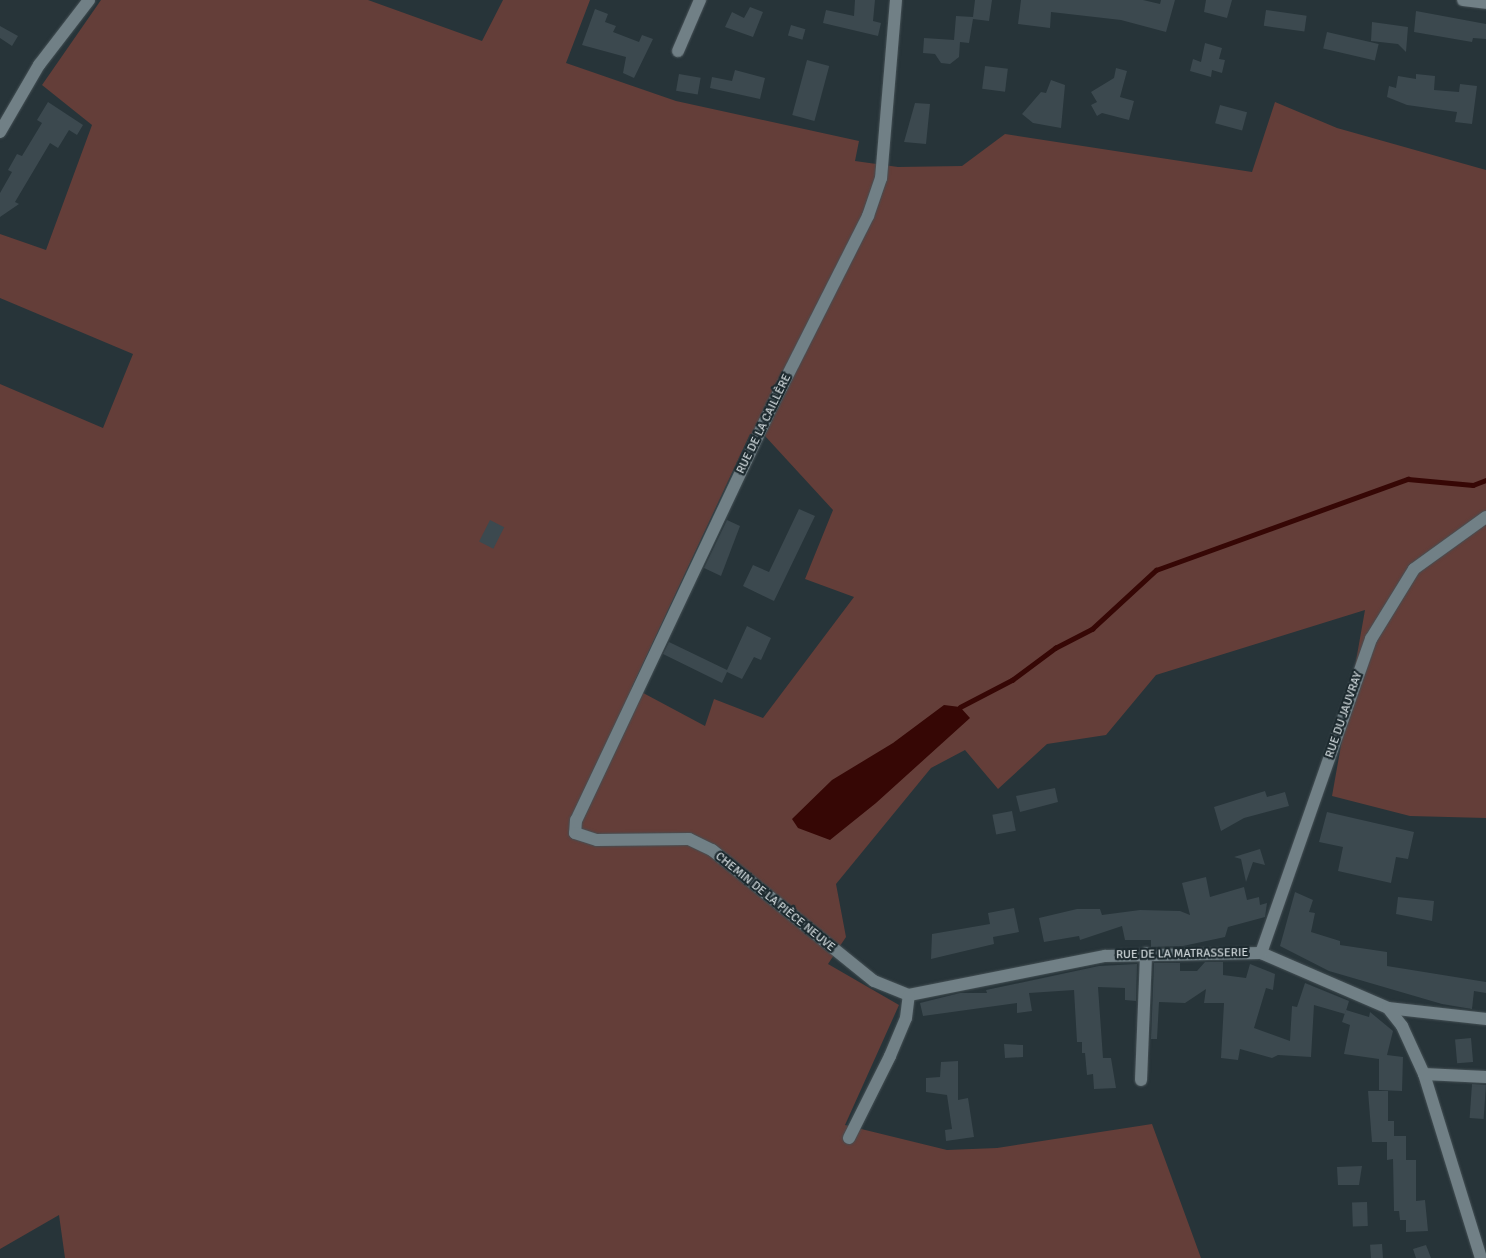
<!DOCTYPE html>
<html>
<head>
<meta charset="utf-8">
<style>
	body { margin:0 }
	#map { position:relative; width:1486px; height:1258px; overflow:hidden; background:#273439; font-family:Signika,sans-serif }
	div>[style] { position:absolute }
	.green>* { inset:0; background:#643e39 }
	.water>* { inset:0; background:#360705 }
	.stream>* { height:4.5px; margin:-2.25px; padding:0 2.25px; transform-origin:2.25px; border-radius:2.25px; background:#360705 }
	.building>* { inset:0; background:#3c494f; transform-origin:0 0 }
	.roads { filter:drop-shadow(0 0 1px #444f54) drop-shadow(0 0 1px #444f54) }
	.minor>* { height:12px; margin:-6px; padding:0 6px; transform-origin:6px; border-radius:6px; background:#718086 }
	span { translate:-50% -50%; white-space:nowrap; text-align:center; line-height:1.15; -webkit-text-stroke:4.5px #1d2a2f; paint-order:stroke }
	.street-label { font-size:12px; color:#ced6d9 }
</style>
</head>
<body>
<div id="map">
	<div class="green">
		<div style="clip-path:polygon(evenodd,101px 0,368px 0,482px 41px,503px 0,590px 0,566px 63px,676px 101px,859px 141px,855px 161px,898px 167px,962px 166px,1005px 134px,1252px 172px,1275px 102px,1337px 128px,1486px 170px,1486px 818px,1410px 816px,1332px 796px,1365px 610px,1156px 675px,1106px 735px,1047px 744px,998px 789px,965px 750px,931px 768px,836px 884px,846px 937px,828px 964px,899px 1005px,845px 1125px,947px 1150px,997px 1148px,1152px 1124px,1201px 1258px,65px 1258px,59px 1215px,0 1249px,0 384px,103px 428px,133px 354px,0 298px,0 234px,46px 250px,92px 125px,42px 85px,101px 0,750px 434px,765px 436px,833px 510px,805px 579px,854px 597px,763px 718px,714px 699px,705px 726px,632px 687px,750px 434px)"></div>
	</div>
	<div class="water">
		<div style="clip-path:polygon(944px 705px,960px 707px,970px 718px,876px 803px,830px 840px,798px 828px,792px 819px,832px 780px,893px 743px)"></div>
	</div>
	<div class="stream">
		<div style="left:960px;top:707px;width:59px;rotate:-27.4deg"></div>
		<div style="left:1012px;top:680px;width:54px;rotate:-36.7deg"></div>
		<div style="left:1055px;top:648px;width:42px;rotate:-27.2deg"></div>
		<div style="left:1092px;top:629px;width:87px;rotate:-42.7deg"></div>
		<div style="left:1156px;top:570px;width:268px;rotate:-19.9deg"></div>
		<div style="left:1408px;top:479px;width:65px;rotate:5.3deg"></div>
		<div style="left:1473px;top:485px;width:14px;rotate:-21deg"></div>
	</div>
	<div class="building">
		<div style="clip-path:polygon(855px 0,875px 0,873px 21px,881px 23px,878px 36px,823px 23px,826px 10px,854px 16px)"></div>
		<div style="clip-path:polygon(975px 0,992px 0,989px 21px,973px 19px,969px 43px,960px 42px,959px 57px,950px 64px,941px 63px,935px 54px,923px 53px,924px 38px,954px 40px,956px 16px,973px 17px)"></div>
		<div style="clip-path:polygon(1021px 0,1143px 0,1160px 4px,1161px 0,1175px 0,1166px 32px,1121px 20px,1051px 12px,1050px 28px,1018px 24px)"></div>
		<div style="clip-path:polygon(1206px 0,1232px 0,1227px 18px,1204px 12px)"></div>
		<div style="clip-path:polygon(750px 7px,763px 12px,753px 37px,725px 27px,732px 12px,744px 18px)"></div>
		<div style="clip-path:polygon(595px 9px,608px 14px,605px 22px,616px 26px,613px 32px,639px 42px,642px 35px,653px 39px,634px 78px,623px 73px,626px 57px,582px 45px)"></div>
		<div style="left:1266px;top:10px;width:41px;height:16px;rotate:8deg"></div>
		<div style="clip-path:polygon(1416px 11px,1486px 24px,1486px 39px,1473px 38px,1472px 42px,1414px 32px)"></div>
		<div style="clip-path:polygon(1372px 22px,1408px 27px,1406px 52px,1398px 44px,1371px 41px)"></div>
		<div style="left:791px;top:25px;width:15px;height:11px;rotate:16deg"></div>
		<div style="clip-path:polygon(0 26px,18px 36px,12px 46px,0 38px)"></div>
		<div style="left:1327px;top:32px;width:53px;height:17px;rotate:13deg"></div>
		<div style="clip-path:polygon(1205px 43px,1222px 48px,1219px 59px,1225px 60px,1222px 73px,1212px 70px,1211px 77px,1190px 71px,1193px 59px,1201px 62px)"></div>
		<div style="left:807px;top:60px;width:23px;height:57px;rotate:15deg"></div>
		<div style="left:985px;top:66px;width:23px;height:23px;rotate:7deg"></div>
		<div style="clip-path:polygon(1116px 68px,1127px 71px,1120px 97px,1134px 101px,1129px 120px,1102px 113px,1097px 116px,1091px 105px,1097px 102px,1091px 92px,1114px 78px)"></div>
		<div style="clip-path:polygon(735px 70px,765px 78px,760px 99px,710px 88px,712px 77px,732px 81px)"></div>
		<div style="left:679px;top:74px;width:22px;height:17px;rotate:10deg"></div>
		<div style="clip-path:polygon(1416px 74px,1435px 76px,1434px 90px,1459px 92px,1460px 84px,1477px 86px,1472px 124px,1455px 122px,1457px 112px,1407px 105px,1387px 97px,1389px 86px,1396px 88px,1398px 76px,1416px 79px)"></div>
		<div style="clip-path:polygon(1051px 80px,1065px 85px,1061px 128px,1033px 123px,1022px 114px,1041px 92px,1046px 93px)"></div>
		<div style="clip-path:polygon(48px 102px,83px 125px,77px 135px,69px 130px,58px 148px,50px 143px,15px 202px,19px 204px,0 217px,0 193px,12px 172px,8px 170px,17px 154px,22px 156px,42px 123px,37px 120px)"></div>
		<div style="clip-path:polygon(915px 103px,930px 104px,926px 144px,904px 142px)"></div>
		<div style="left:1220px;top:105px;width:28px;height:19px;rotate:15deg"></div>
		<div style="clip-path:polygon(799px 509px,815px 516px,774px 601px,743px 586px,753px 565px,769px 572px)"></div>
		<div style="left:490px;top:520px;width:16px;height:24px;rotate:27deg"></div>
		<div style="clip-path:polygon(727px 520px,740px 526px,721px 576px,704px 568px)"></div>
		<div style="clip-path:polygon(747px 626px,771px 638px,761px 660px,754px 657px,742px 679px,727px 672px,722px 683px,663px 654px,669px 642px,727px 670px)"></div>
		<div style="clip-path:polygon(1055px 788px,1058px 802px,1020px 812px,1016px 796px)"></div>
		<div style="clip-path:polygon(1265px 791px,1267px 797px,1285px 792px,1289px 806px,1244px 818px,1221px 831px,1214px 807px)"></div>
		<div style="left:1012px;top:811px;width:20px;height:20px;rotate:79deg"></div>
		<div style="clip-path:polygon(1327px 812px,1414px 832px,1408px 859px,1396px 857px,1391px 883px,1338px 871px,1343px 847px,1319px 842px)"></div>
		<div style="clip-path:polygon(1260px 849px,1265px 865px,1253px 862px,1246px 882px,1241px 859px,1234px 857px)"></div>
		<div style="clip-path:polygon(1206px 877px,1210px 897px,1244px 887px,1247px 900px,1259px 897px,1260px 905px,1267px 903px,1265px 917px,1228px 927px,1225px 937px,1183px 946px,1151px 947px,1151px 940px,1125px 940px,1122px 926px,1080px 940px,1079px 936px,1044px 942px,1039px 918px,1077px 909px,1100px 909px,1102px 915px,1140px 910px,1180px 911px,1190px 915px,1182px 883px)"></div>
		<div style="clip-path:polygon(1295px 892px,1313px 900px,1309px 912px,1315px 913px,1311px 932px,1340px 941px,1340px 945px,1387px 952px,1387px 966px,1486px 982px,1486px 993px,1474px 991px,1472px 1009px,1442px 1004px,1329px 971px,1280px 946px)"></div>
		<div style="clip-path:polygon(1398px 897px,1434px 901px,1432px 921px,1396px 914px)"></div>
		<div style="clip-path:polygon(1014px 908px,1019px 932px,993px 937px,994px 944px,931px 959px,932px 934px,990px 924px,988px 913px)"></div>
		<div style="clip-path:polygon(1205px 962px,1223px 962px,1223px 975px,1246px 978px,1250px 964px,1275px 974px,1273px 990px,1266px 988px,1254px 1028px,1290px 1041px,1292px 1006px,1297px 1007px,1305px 983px,1349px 1001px,1345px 1014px,1314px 1005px,1311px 1057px,1278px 1055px,1272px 1058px,1240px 1049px,1238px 1060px,1221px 1058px,1224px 1003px,1204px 1003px,1206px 989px,1185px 1003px,1159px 1002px,1157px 1039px,1151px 1039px,1154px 963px,1180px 963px,1180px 971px,1197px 971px)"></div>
		<div style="clip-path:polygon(1137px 964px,1136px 1001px,1125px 1000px,1125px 988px,1098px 987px,1103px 1058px,1111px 1058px,1116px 1088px,1094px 1089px,1093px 1074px,1087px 1075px,1085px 1053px,1082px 1053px,1082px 1042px,1077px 1042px,1074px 990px,1029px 993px,1032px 1011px,1017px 1013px,1017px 1003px,923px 1016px,920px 1003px,960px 993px,987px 993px,986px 990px,1099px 966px)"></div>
		<div style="clip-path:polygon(1346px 1010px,1369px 1017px,1370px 1012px,1393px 1031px,1387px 1055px,1403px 1057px,1402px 1091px,1379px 1090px,1379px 1059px,1344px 1054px,1350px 1025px,1342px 1022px)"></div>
		<div style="left:1471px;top:1038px;width:24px;height:16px;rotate:85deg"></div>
		<div style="clip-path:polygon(1004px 1044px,1023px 1045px,1023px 1057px,1005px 1058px)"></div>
		<div style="clip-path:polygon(958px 1061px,958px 1100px,968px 1098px,974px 1137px,946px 1141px,945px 1130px,952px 1129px,947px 1095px,926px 1092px,926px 1078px,940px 1077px,941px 1062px)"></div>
		<div style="left:1472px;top:1084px;width:14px;height:34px;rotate:4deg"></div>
		<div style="clip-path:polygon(1368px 1091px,1388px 1091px,1388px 1121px,1394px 1121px,1394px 1136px,1406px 1136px,1406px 1160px,1416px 1160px,1416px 1201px,1425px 1200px,1428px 1231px,1406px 1232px,1406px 1220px,1400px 1220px,1399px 1211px,1394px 1211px,1393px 1159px,1387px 1160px,1387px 1142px,1372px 1142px)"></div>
		<div style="clip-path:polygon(1362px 1166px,1359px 1185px,1338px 1185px,1337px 1167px)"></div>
		<div style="left:1367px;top:1202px;width:24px;height:15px;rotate:88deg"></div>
		<div style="left:1382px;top:1244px;width:14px;height:12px;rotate:86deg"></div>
		<div style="clip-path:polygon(1426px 1245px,1431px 1258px,1416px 1258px,1413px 1249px)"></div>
	</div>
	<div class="roads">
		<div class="minor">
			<div style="left:896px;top:0;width:179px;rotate:94.8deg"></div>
			<div style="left:881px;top:178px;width:40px;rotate:108.9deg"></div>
			<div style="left:868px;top:216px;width:211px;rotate:116.8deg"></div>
			<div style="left:773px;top:404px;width:460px;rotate:115.3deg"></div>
			<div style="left:576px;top:820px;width:13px;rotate:94deg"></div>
			<div style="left:575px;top:833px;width:23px;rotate:18deg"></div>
			<div style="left:597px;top:840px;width:92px;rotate:-0.6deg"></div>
			<div style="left:689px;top:839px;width:25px;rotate:26deg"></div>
			<div style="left:712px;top:850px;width:208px;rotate:39deg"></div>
			<div style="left:874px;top:981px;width:38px;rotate:22deg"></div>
			<div style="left:909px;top:995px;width:200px;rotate:-11.3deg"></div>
			<div style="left:1105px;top:956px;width:156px;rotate:-1.1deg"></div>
			<div style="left:1261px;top:953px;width:138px;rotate:23.4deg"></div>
			<div style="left:1388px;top:1008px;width:99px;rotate:6.4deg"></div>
			<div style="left:1463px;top:0;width:23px;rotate:7deg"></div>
			<div style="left:678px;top:51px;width:56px;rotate:-66.7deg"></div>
			<div style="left:0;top:132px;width:78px;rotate:-59.8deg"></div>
			<div style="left:39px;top:65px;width:82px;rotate:-52.4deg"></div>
			<div style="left:1261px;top:953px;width:333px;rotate:-70.7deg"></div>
			<div style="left:1371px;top:639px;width:82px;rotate:-58.4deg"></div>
			<div style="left:1414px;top:569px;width:89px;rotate:-35.8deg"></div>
			<div style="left:1388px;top:1008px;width:23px;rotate:52deg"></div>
			<div style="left:1402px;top:1026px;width:53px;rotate:65.4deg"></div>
			<div style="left:1424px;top:1074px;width:193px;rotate:72.8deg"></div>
			<div style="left:1424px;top:1074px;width:62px;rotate:2.8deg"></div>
			<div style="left:1141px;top:1080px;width:127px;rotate:-87.7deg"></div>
			<div style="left:849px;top:1138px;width:92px;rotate:-63.4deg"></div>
			<div style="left:890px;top:1056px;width:41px;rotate:-67.2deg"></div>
			<div style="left:906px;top:1018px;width:23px;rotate:-83deg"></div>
		</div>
	</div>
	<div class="street-label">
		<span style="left:764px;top:424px;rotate:-64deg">RUE DE LA CAILLÈRE</span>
		<span style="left:1344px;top:715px;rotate:-71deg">RUE DU JAUVRAY</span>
		<span style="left:775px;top:902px;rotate:39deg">CHEMIN DE LA PIÈCE NEUVE</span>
		<span style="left:1182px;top:954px;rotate:-1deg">RUE DE LA MATRASSERIE</span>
	</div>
</div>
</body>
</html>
